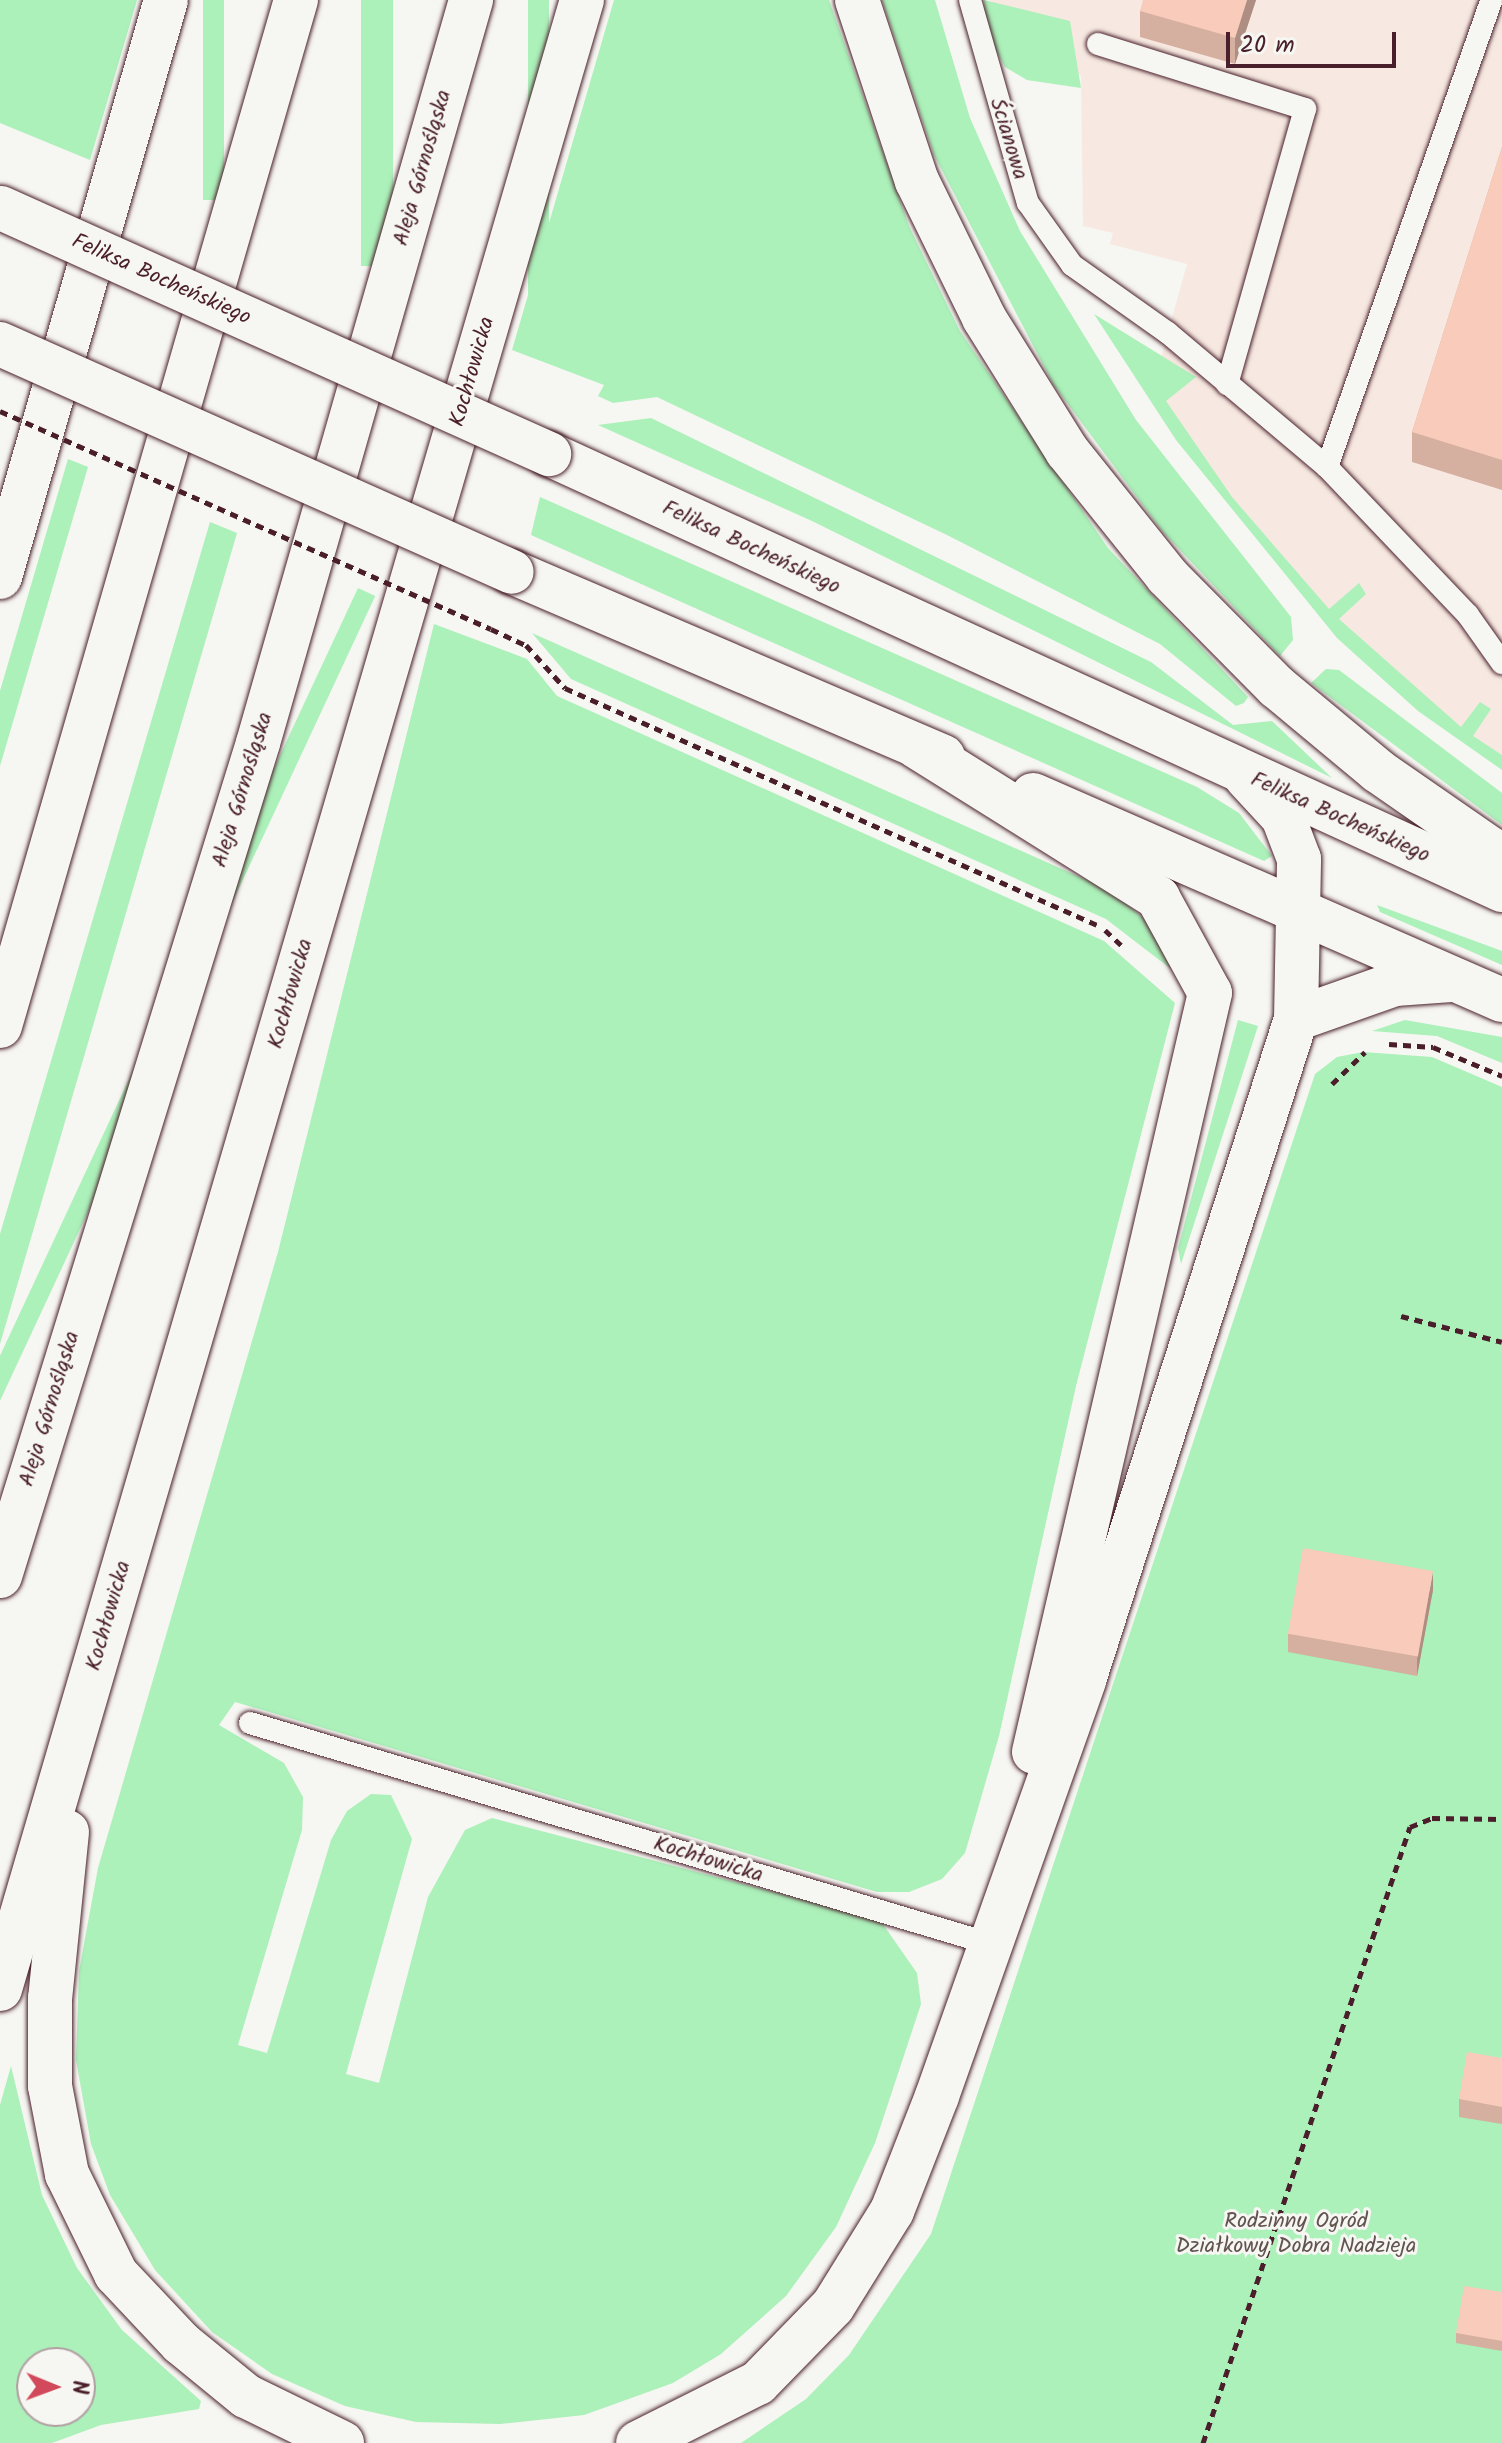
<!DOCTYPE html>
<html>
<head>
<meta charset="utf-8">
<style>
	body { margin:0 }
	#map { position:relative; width:1502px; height:2443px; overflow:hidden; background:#f6f6f2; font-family:Kalam,sans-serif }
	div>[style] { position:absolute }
	.built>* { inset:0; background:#f7e9e1 }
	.green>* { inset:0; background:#acf0ba; transform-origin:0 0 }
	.path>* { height:5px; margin-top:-2.5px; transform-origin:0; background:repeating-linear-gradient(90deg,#4a1f2b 0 8px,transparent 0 14px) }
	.roads { filter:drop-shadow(0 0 2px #4a1f2b) drop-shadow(0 0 2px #4a1f2b) }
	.service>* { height:22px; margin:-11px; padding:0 11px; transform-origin:11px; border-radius:11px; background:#f6f6f2 }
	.secondary>* { height:44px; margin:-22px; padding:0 22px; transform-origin:22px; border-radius:22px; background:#f6f6f2 }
	.motorway>* { height:44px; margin:-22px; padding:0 22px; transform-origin:22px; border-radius:22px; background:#f6f6f2 }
	.path-bridge>* { height:5px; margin-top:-2.5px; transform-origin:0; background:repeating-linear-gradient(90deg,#4a1f2b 0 8px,transparent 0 14px) }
	.bridges { filter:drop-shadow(0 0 2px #4a1f2b) drop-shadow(0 0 2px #4a1f2b) }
	.secondary-bridge>* { height:44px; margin:-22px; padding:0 22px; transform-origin:22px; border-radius:22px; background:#f6f6f2 }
	.wall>* { inset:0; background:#d5afa0 }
	.shaded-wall>* { inset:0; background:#ae8e82 }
	.building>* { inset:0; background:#f8cbba; transform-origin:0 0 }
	span { translate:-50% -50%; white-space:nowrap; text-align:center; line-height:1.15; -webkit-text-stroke:6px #f6f6f2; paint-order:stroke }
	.street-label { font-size:22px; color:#4a1f2b }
	.park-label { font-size:22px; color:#62534f }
	.north { position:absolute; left:16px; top:2347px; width:80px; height:80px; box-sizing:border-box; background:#f6f6f2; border:2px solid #b1a0a2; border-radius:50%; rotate:91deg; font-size:22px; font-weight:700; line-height:32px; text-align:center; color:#4a1f2b }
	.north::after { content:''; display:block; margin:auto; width:28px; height:36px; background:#d1495b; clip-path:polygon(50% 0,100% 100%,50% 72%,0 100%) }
	.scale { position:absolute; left:1226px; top:32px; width:170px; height:36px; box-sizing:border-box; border:4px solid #4a1f2b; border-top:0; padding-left:10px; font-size:24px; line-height:28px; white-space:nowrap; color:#4a1f2b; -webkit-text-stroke:6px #f6f6f2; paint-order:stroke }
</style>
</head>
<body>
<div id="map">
	<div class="built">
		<div style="clip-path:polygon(989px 0,1502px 0,1502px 767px,1329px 626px,1150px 397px,1187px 264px,1110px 244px,1113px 233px,1083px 226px,1081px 76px)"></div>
	</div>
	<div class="green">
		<div style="clip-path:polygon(0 0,137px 0,90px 160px,0 123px)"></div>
		<div style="left:203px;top:0;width:21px;height:200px"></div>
		<div style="left:361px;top:0;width:32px;height:266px"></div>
		<div style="left:528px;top:0;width:21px;height:334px"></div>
		<div style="clip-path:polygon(614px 0,829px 0,909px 226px,960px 331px,1108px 548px,1248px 697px,1244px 703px,1236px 706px,1160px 644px,947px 535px,657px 397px,613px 403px,598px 396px,604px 385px,512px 350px)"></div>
		<div style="clip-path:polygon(882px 0,935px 0,970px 118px,1020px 231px,1136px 420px,1291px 617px,1293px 640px,1280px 656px,1162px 531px,1053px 384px,934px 155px)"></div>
		<div style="clip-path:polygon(984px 0,1070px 21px,1081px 88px,1027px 80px,1005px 67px,985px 30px)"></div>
		<div style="clip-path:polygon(1094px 314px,1196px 377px,1166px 401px,1232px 497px,1329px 609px,1359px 583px,1366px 594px,1339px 619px,1461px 727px,1480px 702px,1491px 709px,1473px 736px,1502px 755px,1502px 770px,1418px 711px,1337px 638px,1176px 440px)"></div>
		<div style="clip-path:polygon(651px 418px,1151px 662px,1233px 725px,1272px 721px,1332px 778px,812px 521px,598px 425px)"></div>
		<div style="clip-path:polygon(68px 459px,88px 467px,0 766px,0 691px)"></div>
		<div style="clip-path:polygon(540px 497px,1197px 787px,1239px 813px,1272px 856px,1264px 861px,531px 535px)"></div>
		<div style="clip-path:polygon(210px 522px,237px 533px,0 1344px,0 1234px)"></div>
		<div style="left:358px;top:588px;width:19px;height:1274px;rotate:25deg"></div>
		<div style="clip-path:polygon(434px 624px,527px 659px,557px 696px,1104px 941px,1175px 1003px,1076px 1386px,999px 1736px,965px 1853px,942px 1879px,909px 1892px,877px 1892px,235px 1702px,219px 1725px,284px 1763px,303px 1797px,302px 1830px,238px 2045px,267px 2053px,331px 1840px,347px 1811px,371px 1794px,391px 1795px,412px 1839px,346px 2074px,379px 2083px,428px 1897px,465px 1830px,492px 1818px,880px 1920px,917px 1973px,921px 2004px,875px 2143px,836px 2227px,786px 2296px,721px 2354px,673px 2383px,584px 2415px,500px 2424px,416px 2422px,345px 2406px,272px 2374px,212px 2332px,155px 2270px,110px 2195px,91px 2144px,76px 2060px,79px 1971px,98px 1868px,278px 1252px)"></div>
		<div style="clip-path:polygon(532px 633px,1109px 890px,1147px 921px,1171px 969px,1106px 919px,571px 679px)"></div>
		<div style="clip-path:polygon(1326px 669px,1339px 670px,1502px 793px,1502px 825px,1311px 683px)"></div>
		<div style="clip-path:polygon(1377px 905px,1502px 951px,1502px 965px,1380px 912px)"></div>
		<div style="clip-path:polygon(1238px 1020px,1258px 1026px,1181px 1264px,1178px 1248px)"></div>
		<div style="clip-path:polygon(1405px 1020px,1502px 1037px,1502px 1063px,1437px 1036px,1372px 1031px)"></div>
		<div style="clip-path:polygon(1363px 1052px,1432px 1057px,1502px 1087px,1502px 2443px,741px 2443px,806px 2399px,849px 2355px,931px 2234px,1315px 1074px,1337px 1057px)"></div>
		<div style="clip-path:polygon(evenodd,11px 2066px,42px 2195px,77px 2268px,122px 2330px,201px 2401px,199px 2409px,101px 2425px,52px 2443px,0 2443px,0 2105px,11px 2066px,32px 2363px,80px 2363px,80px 2411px,32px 2411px,32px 2363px)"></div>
	</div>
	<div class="path">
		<div style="left:491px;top:629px;width:38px;rotate:25deg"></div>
		<div style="left:526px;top:645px;width:58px;rotate:47.8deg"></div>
		<div style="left:565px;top:688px;width:582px;rotate:24.01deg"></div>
		<div style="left:1105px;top:930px;width:22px;rotate:43deg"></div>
		<div style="left:1389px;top:1044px;width:44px;rotate:3.9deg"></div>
		<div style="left:1433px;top:1047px;width:75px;rotate:22.8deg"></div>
		<div style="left:1332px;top:1084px;width:46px;rotate:-44.1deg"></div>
		<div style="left:1401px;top:1316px;width:104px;rotate:14.4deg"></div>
		<div style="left:1203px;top:2443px;width:650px;rotate:-71.43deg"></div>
		<div style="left:1410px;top:1827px;width:24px;rotate:-22deg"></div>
		<div style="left:1432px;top:1818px;width:70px;rotate:0.8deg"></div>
	</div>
	<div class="roads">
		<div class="service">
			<div style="left:970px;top:0;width:211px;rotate:74.1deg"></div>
			<div style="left:1028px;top:203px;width:76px;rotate:54.6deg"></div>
			<div style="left:1072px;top:265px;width:118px;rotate:35.3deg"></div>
			<div style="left:1168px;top:333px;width:208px;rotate:40.1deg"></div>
			<div style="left:1327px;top:467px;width:204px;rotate:46.4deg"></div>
			<div style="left:1468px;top:615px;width:59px;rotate:54.7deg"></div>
			<div style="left:1098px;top:44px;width:217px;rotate:17.4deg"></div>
			<div style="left:1305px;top:109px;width:286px;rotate:105.8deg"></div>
			<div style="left:1327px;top:467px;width:495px;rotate:-70.6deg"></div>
			<div style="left:250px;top:1723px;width:763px;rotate:16.61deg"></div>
		</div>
		<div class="secondary">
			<div style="left:857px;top:0;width:191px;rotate:71.7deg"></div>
			<div style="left:917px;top:181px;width:153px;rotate:63.9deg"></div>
			<div style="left:984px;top:318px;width:157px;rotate:58deg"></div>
			<div style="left:1067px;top:451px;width:160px;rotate:51.3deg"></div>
			<div style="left:1167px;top:576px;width:156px;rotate:45.3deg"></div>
			<div style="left:1277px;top:687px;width:131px;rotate:39.7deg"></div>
			<div style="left:1378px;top:771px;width:151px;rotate:34.7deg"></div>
			<div style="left:549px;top:454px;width:1048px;rotate:24.58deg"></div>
			<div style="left:512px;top:572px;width:469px;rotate:23.2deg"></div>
			<div style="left:0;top:577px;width:600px;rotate:-73.95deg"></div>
			<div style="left:916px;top:746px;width:286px;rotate:32.1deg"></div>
			<div style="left:1158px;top:898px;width:108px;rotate:61.3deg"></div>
			<div style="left:1210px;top:993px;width:779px;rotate:103.06deg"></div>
			<div style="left:1033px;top:795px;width:512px;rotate:23.61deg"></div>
			<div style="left:1296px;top:1019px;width:105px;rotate:-19.5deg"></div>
			<div style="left:1395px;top:984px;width:56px;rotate:-4.1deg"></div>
			<div style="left:67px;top:1832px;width:167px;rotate:95.8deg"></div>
			<div style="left:50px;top:1998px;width:88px;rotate:90deg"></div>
			<div style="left:50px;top:2086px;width:90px;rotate:79.1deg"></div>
			<div style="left:67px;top:2174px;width:111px;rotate:63.9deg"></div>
			<div style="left:116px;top:2274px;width:95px;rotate:46.7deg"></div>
			<div style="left:181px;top:2343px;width:84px;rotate:39.2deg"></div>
			<div style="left:246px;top:2396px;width:107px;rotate:26.1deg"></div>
			<div style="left:0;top:1989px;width:2072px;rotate:-73.69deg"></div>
			<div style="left:638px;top:2443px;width:134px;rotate:-26.6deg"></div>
			<div style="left:758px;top:2383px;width:107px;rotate:-45.8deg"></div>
			<div style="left:833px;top:2306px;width:112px;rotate:-58.2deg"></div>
			<div style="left:892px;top:2211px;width:123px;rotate:-68.6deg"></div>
			<div style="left:937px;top:2096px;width:441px;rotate:-70.5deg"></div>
			<div style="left:1084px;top:1680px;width:694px;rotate:-72.22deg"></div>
			<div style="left:1296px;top:1019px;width:160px;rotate:-88.9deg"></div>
			<div style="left:1299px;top:859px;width:45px;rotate:-110.9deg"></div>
			<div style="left:1283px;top:817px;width:54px;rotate:-132.8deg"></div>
		</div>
		<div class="motorway">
			<div style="left:0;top:1026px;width:1068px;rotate:-73.91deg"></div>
			<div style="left:0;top:1576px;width:872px;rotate:-72.79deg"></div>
			<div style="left:258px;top:743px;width:773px;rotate:-74deg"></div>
		</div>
	</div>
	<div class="path-bridge">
		<div style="left:0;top:411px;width:537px;rotate:23.94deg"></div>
	</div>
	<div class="bridges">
		<div class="secondary-bridge">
			<div style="left:1px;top:208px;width:601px;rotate:24.18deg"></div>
			<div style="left:0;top:344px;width:560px;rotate:24deg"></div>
		</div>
	</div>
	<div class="wall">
		<div style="clip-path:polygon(1256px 0,1235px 64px,1140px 37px,1140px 11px)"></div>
		<div style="clip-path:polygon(1502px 147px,1502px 490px,1412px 462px,1412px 432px)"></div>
		<div style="clip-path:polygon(1433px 1590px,1417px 1676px,1288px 1652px,1288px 1634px)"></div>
		<div style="clip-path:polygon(1502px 2058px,1502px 2124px,1459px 2117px,1459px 2099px)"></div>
		<div style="clip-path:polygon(1502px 2292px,1502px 2351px,1456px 2343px,1456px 2333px)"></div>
	</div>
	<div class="shaded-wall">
		<div style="clip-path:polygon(1247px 0,1256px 0,1235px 64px,1235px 38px)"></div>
		<div style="clip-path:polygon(1433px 1572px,1433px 1590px,1417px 1676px,1417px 1659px)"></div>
	</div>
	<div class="building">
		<div style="clip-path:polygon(1143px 0,1247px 0,1235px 38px,1140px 11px)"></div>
		<div style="clip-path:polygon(1502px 147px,1502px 460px,1412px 432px)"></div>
		<div style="left:1303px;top:1548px;width:132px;height:87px;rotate:10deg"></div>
		<div style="clip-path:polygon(1467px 2052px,1502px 2058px,1502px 2107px,1459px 2099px)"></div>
		<div style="clip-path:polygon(1464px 2286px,1502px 2292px,1502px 2341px,1456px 2333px)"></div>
	</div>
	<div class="street-label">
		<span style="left:1008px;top:139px;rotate:73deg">Ścianowa</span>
		<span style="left:423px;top:168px;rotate:-74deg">Aleja Górnośląska</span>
		<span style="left:161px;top:280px;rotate:24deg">Feliksa Bocheńskiego</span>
		<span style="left:473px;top:372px;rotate:-74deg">Kochłowicka</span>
		<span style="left:751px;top:548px;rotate:25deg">Feliksa Bocheńskiego</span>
		<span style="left:243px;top:790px;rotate:-73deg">Aleja Górnośląska</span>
		<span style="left:1340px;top:818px;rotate:24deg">Feliksa Bocheńskiego</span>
		<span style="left:291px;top:994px;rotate:-74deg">Kochłowicka</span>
		<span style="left:50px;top:1409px;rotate:-73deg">Aleja Górnośląska</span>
		<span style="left:109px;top:1616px;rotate:-74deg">Kochłowicka</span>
		<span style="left:708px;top:1860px;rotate:17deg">Kochłowicka</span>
	</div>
	<div class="park-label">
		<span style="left:1296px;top:2234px">Rodzinny Ogród<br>Działkowy Dobra Nadzieja</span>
	</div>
	<div class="north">N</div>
	<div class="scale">20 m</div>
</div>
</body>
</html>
